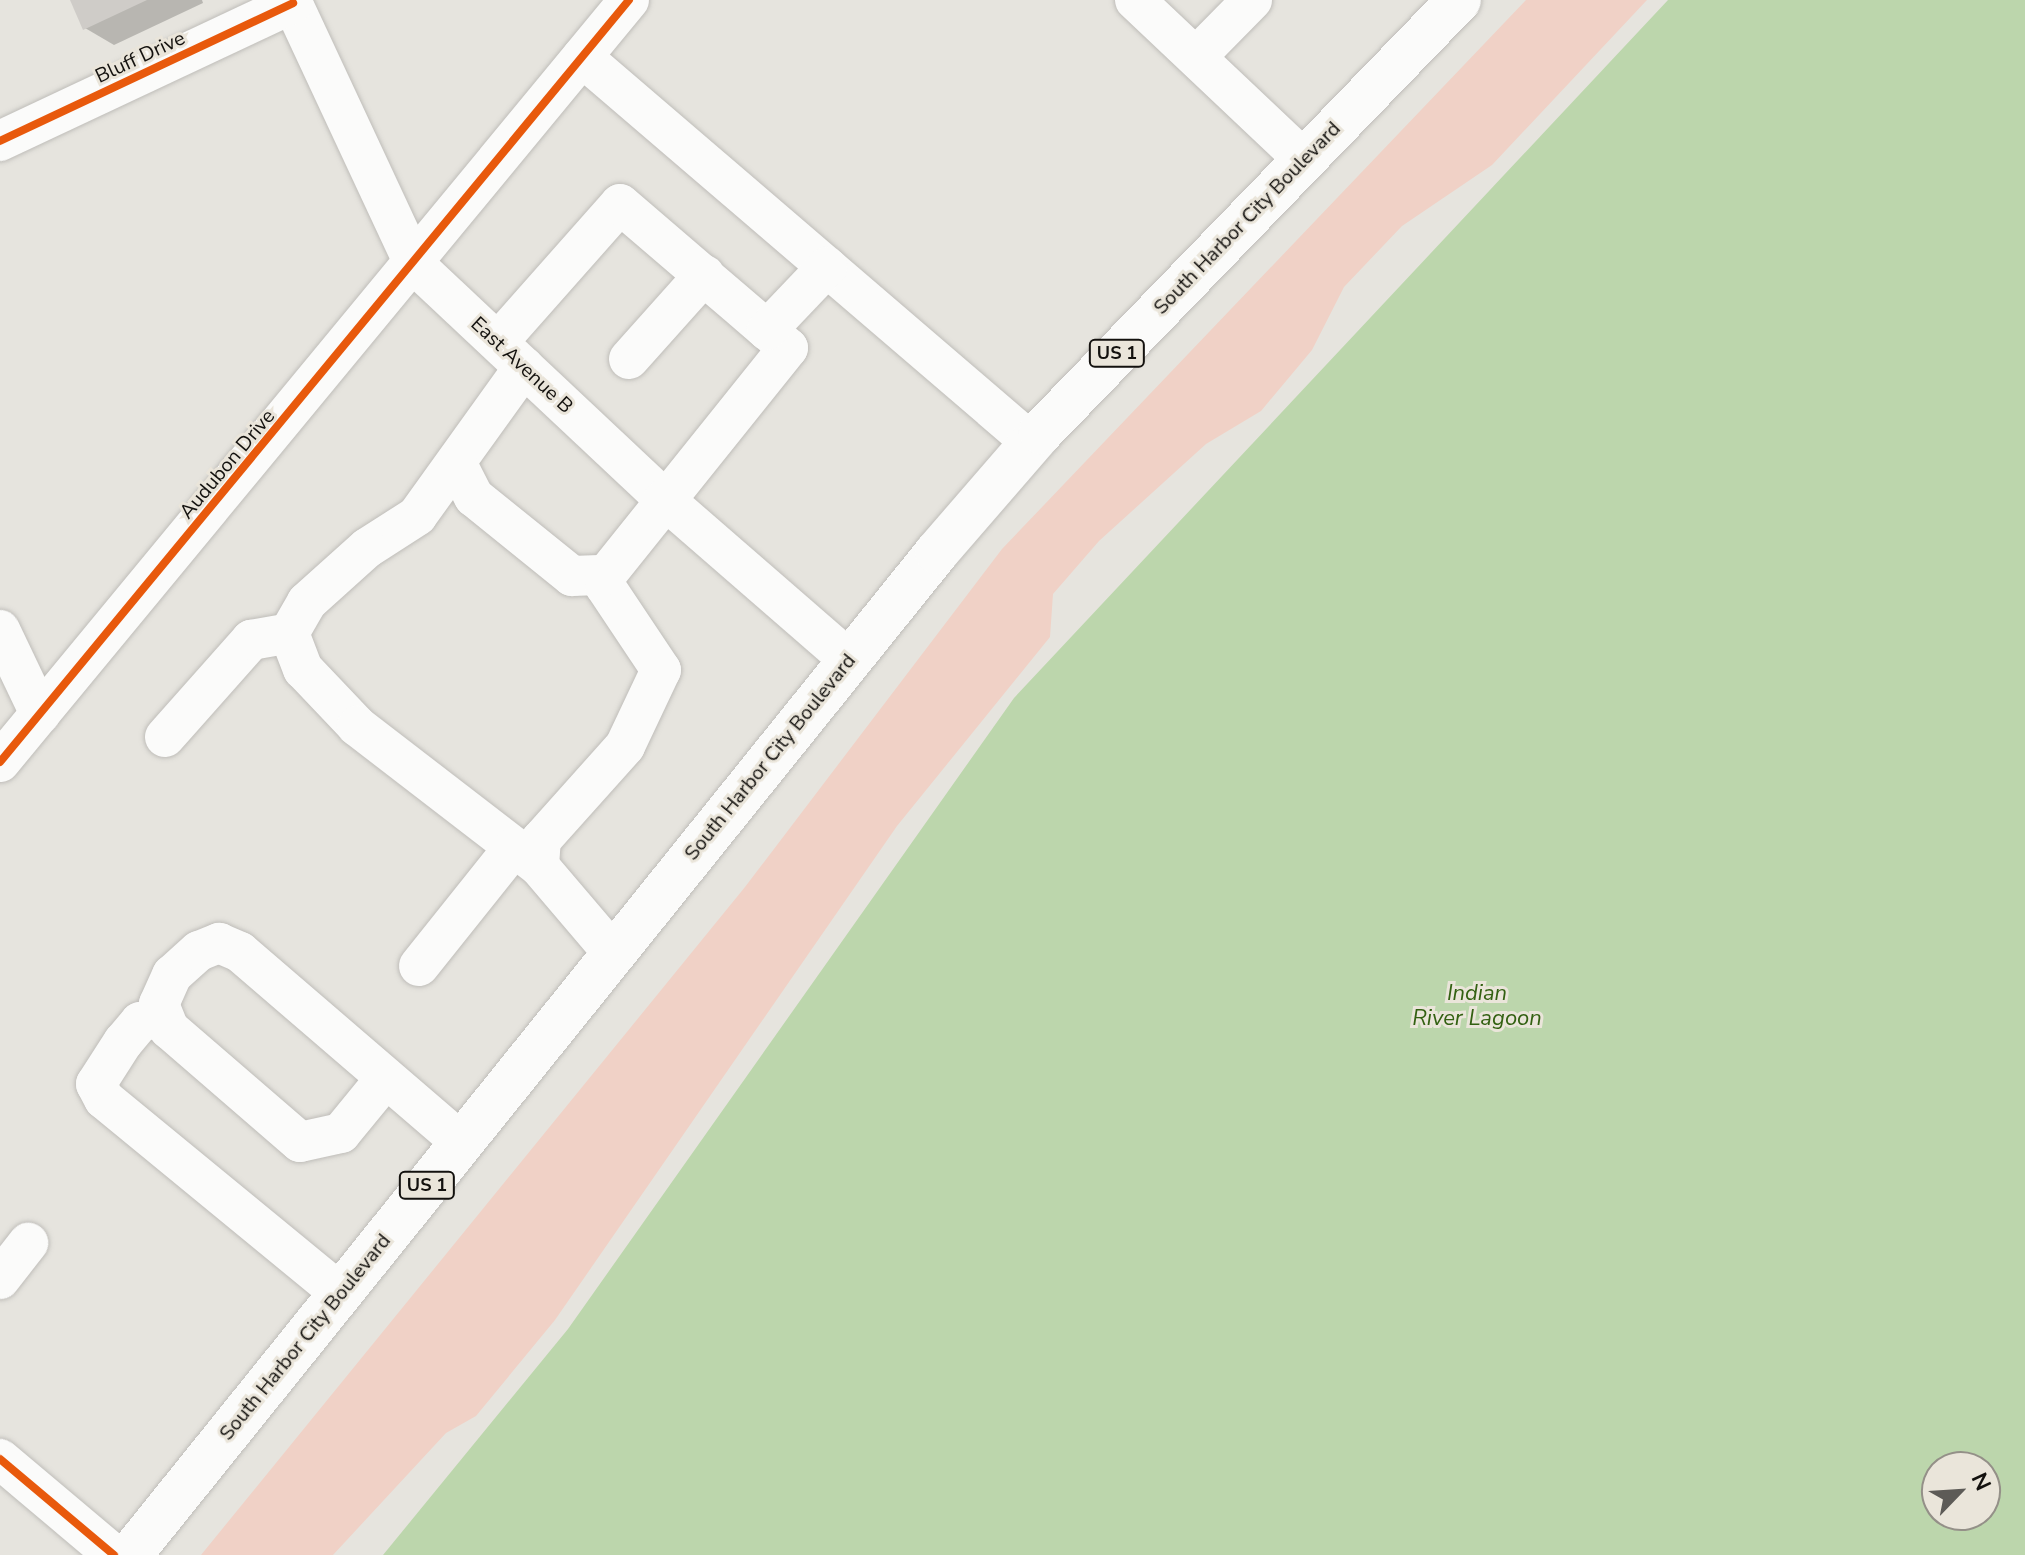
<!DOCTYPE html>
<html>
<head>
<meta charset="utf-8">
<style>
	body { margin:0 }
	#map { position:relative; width:2025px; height:1555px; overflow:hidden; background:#e6e4de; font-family:"Nunito Sans",sans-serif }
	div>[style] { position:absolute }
	.green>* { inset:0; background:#f0d1c6 }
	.water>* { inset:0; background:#bcd6ac }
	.shadow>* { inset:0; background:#0003 }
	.building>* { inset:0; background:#cfccc8 }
	.roads { filter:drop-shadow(0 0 2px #bfbdb9) drop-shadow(0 0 2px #bfbdb9) }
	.minor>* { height:40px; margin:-20px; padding:0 20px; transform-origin:20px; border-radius:20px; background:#fbfbfa }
	.major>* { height:44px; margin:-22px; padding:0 22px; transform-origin:22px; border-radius:22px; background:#fbfbfa }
	.cycleway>* { height:8px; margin:-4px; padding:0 4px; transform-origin:4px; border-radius:4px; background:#e8590c }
	span { translate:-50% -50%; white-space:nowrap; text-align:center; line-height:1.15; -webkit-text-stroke:6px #eae5da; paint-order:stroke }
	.shield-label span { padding:2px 6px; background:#eae5da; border:2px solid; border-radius:6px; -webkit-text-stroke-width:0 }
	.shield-label { font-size:18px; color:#13110e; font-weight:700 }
	.street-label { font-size:20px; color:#13110e }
	.water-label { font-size:22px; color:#336112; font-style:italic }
	.north { position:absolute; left:1921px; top:1451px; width:80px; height:80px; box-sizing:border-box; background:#eae5da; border:2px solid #949088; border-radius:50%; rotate:65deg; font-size:22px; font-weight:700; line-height:32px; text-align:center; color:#13110e }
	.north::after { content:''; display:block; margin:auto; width:28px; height:36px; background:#5d5b57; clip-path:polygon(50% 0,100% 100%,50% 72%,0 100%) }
</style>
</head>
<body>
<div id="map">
	<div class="green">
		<div style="clip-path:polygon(1526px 0,1647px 0,1492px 165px,1402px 226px,1344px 287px,1312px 350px,1261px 411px,1206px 444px,1099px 541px,1053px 594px,1050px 637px,897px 826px,555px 1320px,476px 1416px,446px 1433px,333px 1555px,201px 1555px,745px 887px,1002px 549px)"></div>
	</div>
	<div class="water">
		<div style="clip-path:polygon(evenodd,1668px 0,2025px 0,2025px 1555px,383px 1555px,568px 1329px,1014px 698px,1668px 0,1937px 1467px,1985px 1467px,1985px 1515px,1937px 1515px,1937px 1467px)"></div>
	</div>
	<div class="shadow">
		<div style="clip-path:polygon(72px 0,202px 0,203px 3px,114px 45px,85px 28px)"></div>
	</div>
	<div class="building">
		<div style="clip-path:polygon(70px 0,147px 0,83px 30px)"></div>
	</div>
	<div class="roads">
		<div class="minor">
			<div style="left:291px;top:0;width:291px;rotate:65deg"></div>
			<div style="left:414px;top:264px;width:343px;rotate:43.2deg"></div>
			<div style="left:664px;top:499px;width:244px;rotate:41deg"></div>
			<div style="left:1135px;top:0;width:233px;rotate:43.4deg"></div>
			<div style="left:582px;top:57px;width:593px;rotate:40.62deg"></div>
			<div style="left:1196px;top:57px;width:80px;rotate:-45.5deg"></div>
			<div style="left:0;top:141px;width:324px;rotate:-25.2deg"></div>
			<div style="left:498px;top:342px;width:184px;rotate:-48.5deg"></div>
			<div style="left:620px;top:204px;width:194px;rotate:40.6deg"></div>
			<div style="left:629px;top:359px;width:113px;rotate:-48.2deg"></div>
			<div style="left:524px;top:367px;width:183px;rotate:125.7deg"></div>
			<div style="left:417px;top:516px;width:59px;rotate:147.4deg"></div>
			<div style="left:367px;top:548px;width:81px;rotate:138deg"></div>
			<div style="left:307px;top:602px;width:36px;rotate:120deg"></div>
			<div style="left:289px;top:633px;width:39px;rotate:69deg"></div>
			<div style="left:303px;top:669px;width:79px;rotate:46.5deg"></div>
			<div style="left:357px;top:726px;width:230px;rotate:37.6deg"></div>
			<div style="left:457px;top:464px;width:37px;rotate:63deg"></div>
			<div style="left:474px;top:497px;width:126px;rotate:38.9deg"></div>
			<div style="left:572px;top:576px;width:34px;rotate:-2deg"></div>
			<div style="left:0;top:630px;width:93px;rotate:64.5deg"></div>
			<div style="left:165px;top:737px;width:130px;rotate:-48.4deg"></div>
			<div style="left:251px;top:640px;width:39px;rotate:-10deg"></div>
			<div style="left:0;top:762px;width:988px;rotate:-50.46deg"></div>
			<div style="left:613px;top:953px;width:114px;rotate:-130.4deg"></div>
			<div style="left:539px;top:866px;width:26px;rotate:-86deg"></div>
			<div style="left:541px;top:840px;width:126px;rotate:-48.2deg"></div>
			<div style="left:625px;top:746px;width:84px;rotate:-64.7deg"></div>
			<div style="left:661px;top:670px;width:101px;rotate:-123.7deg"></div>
			<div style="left:605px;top:586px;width:11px;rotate:-85deg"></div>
			<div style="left:606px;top:575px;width:291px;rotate:-51.3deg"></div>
			<div style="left:788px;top:348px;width:28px;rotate:-139deg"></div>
			<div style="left:767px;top:330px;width:87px;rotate:-46.4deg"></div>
			<div style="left:419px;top:966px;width:152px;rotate:-51.4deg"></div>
			<div style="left:163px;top:1016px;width:24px;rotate:165deg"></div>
			<div style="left:140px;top:1022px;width:26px;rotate:130deg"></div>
			<div style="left:123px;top:1042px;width:50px;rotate:122.7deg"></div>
			<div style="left:96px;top:1084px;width:17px;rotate:62deg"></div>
			<div style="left:104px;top:1099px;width:306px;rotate:39.4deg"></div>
			<div style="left:386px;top:1078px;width:71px;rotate:129.3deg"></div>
			<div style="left:341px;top:1133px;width:42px;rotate:167.6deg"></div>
			<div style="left:300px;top:1142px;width:173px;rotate:-139.2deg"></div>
			<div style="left:169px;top:1029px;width:27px;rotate:-112deg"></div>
			<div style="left:159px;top:1004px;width:32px;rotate:-66deg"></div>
			<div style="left:172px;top:975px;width:36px;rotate:-42deg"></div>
			<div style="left:199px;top:951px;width:22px;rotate:-22deg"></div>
			<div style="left:219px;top:943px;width:23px;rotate:23deg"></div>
			<div style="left:240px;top:952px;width:291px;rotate:40.7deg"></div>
			<div style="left:0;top:1279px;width:46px;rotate:-52.1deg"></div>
			<div style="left:0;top:1459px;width:149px;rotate:40.1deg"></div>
		</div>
		<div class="major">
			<div style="left:130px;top:1555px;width:1287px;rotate:-51.18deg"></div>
			<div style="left:937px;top:552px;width:159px;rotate:-49.1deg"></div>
			<div style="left:1041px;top:432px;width:601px;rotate:-45.94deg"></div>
		</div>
	</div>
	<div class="cycleway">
		<div style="left:0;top:141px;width:324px;rotate:-25.2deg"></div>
		<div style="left:0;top:762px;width:988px;rotate:-50.46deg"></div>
		<div style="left:0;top:1459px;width:149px;rotate:40.1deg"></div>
	</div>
	<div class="shield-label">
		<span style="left:1117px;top:353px">US 1</span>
		<span style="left:427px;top:1185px">US 1</span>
	</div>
	<div class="street-label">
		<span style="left:140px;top:57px;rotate:-25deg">Bluff Drive</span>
		<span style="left:1247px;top:218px;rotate:-46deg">South Harbor City Boulevard</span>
		<span style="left:522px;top:365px;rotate:43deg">East Avenue B</span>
		<span style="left:227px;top:464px;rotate:-50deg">Audubon Drive</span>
		<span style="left:770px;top:757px;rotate:-51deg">South Harbor City Boulevard</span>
		<span style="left:305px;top:1337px;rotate:-51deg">South Harbor City Boulevard</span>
	</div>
	<div class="water-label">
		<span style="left:1477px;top:1006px">Indian<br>River Lagoon</span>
	</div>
	<div class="north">N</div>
</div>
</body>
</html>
